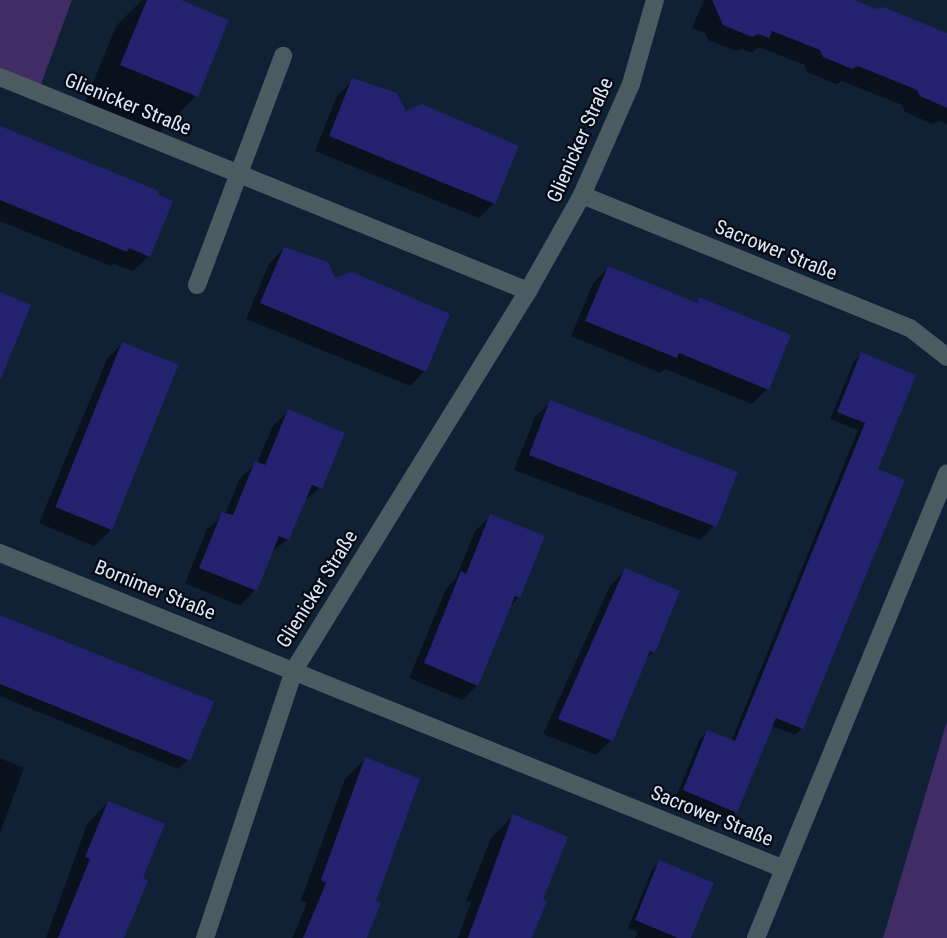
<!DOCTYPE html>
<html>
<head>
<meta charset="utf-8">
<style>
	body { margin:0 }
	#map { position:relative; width:947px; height:938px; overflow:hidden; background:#102136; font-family:"Roboto Condensed",sans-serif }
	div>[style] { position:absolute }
	.green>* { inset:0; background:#412c65 }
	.shadow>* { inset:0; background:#0007 }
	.building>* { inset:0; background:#23226e; transform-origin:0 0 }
	.minor>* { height:18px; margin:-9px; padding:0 9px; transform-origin:9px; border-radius:9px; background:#4c5a61 }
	span { translate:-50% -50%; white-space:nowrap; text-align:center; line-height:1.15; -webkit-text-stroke:4.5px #040a14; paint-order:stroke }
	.street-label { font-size:20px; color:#dee9f8 }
</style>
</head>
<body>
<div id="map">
	<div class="green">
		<div style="clip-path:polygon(0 0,72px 0,38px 92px,0 77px)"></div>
		<div style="clip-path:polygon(947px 721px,947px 938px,883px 938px,893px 904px)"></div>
	</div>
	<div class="shadow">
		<div style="clip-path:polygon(142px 0,177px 0,196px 96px,160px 132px,85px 102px,116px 26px)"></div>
		<div style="clip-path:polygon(704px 0,851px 0,947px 40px,947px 124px,939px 121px,933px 124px,905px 112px,902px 105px,842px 81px,836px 84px,807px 72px,805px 65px,758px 47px,752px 53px,742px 49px,736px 51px,708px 40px,705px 33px,692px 28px)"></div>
		<div style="clip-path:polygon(353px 80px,405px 113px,494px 203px,479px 218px,315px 151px,337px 96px)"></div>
		<div style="clip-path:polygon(0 127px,149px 256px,133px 271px,114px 264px,111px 266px,0 221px)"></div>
		<div style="clip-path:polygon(284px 248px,334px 280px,425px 371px,410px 386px,246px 319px,269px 264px)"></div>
		<div style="clip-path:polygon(608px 268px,695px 304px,700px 299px,767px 389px,752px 404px,665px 369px,660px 373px,571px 336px,593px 283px)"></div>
		<div style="clip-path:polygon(122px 343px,177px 366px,110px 531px,94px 546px,39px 523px,107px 359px)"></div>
		<div style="clip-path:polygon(862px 354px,876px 470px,802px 728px,795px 735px,771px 726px,736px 812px,729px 819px,676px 797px,700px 739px,707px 732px,731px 742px,858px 430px,830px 419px,854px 361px)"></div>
		<div style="clip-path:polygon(551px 402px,737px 472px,715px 525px,700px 540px,514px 470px,535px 417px)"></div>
		<div style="clip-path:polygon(288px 411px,320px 488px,303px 502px,288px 539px,271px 553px,255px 590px,240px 606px,185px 583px,207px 529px,225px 514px,240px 478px,257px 463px,273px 426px)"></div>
		<div style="clip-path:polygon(491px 516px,519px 597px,509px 607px,477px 685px,462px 700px,409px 678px,446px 589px,456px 578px,475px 531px)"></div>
		<div style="clip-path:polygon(625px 570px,653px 652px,643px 662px,611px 740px,596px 755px,543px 734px,610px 586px)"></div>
		<div style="clip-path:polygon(0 615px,212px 703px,191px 757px,178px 769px,0 696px)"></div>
		<div style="clip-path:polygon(0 758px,24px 768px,0 833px)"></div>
		<div style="clip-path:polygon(365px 759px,374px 901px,366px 938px,292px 938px,307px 903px,301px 900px,345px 779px)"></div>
		<div style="clip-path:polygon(108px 802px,141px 879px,123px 938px,46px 938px,87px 824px)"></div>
		<div style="clip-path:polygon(513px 816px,541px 899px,546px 902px,532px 938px,458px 938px,471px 902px,466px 901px,491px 838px)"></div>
		<div style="clip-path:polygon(659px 862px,689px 938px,635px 938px,638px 932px,628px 928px,652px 870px)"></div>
	</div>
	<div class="building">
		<div style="clip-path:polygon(147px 0,181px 0,229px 20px,198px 97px,120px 65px)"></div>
		<div style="clip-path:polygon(712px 0,854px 0,877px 9px,883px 7px,947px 33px,947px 108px,920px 96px,917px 90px,858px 66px,852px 69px,823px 57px,820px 50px,772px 31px,769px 38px,758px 34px,752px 37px,723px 25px)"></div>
		<div style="clip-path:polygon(352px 78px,397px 93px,406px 111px,422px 104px,519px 146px,495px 204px,329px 136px)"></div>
		<div style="clip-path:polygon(0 126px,159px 191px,158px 195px,173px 201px,150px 257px,129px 248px,127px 252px,0 200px)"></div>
		<div style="clip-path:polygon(284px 247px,328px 262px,335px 278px,352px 272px,450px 314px,426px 372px,260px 303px)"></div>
		<div style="clip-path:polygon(608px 266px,697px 303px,699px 297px,791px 335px,769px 390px,679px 353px,677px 358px,585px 321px)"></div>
		<div style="clip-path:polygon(0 292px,31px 305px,1px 378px,0 378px)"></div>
		<div style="left:122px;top:342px;width:61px;height:178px;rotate:22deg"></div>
		<div style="clip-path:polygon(861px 352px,916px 375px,878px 469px,905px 480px,803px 729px,776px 718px,737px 813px,683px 790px,707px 730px,735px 741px,826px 518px,865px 423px,837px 412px)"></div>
		<div style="left:550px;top:400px;width:201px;height:59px;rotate:21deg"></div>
		<div style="clip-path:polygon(288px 409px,345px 433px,322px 489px,312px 485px,289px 540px,279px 536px,257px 591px,199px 568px,222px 512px,233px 515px,255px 461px,265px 465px)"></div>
		<div style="clip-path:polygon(490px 514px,545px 536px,520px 598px,515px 596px,478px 686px,424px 663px,461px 571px,466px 574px)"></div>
		<div style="clip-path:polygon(625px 568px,680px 591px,655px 653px,650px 651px,613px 741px,558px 719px)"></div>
		<div style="left:0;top:615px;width:231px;height:64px;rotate:22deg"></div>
		<div style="clip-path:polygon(365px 757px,420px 779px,376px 901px,381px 903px,367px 938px,303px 938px,326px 883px,321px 880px)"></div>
		<div style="clip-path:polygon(108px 801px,165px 824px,143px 878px,148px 881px,124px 938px,58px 938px,90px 859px,85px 857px)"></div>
		<div style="clip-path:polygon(513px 814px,568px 837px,543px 899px,547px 901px,532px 938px,468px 938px)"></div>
		<div style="clip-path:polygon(659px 860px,714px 883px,691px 938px,678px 938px,635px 920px)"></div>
	</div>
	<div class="minor">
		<div style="left:0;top:77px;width:570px;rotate:22.06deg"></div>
		<div style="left:582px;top:195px;width:354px;rotate:22.1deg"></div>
		<div style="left:910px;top:328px;width:47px;rotate:38.1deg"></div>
		<div style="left:197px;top:285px;width:245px;rotate:-69.4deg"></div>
		<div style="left:0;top:553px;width:845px;rotate:21.95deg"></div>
		<div style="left:784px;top:869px;width:428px;rotate:-67.6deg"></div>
		<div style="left:205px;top:938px;width:282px;rotate:-71.6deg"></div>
		<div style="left:294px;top:670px;width:445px;rotate:-58.3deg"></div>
		<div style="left:528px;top:291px;width:110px;rotate:-60.6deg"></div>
		<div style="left:582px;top:195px;width:121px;rotate:-66.2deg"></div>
		<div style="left:631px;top:84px;width:87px;rotate:-74.1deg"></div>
		<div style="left:756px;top:938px;width:74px;rotate:-67.9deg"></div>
	</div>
	<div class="street-label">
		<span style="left:128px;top:104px;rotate:22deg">Glienicker Straße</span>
		<span style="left:580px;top:140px;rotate:-66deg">Glienicker Straße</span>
		<span style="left:776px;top:250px;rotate:22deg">Sacrower Straße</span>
		<span style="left:317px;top:589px;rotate:-58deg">Glienicker Straße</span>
		<span style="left:155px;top:590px;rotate:22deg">Bornimer Straße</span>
		<span style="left:712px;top:816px;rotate:22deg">Sacrower Straße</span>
	</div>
</div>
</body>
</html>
